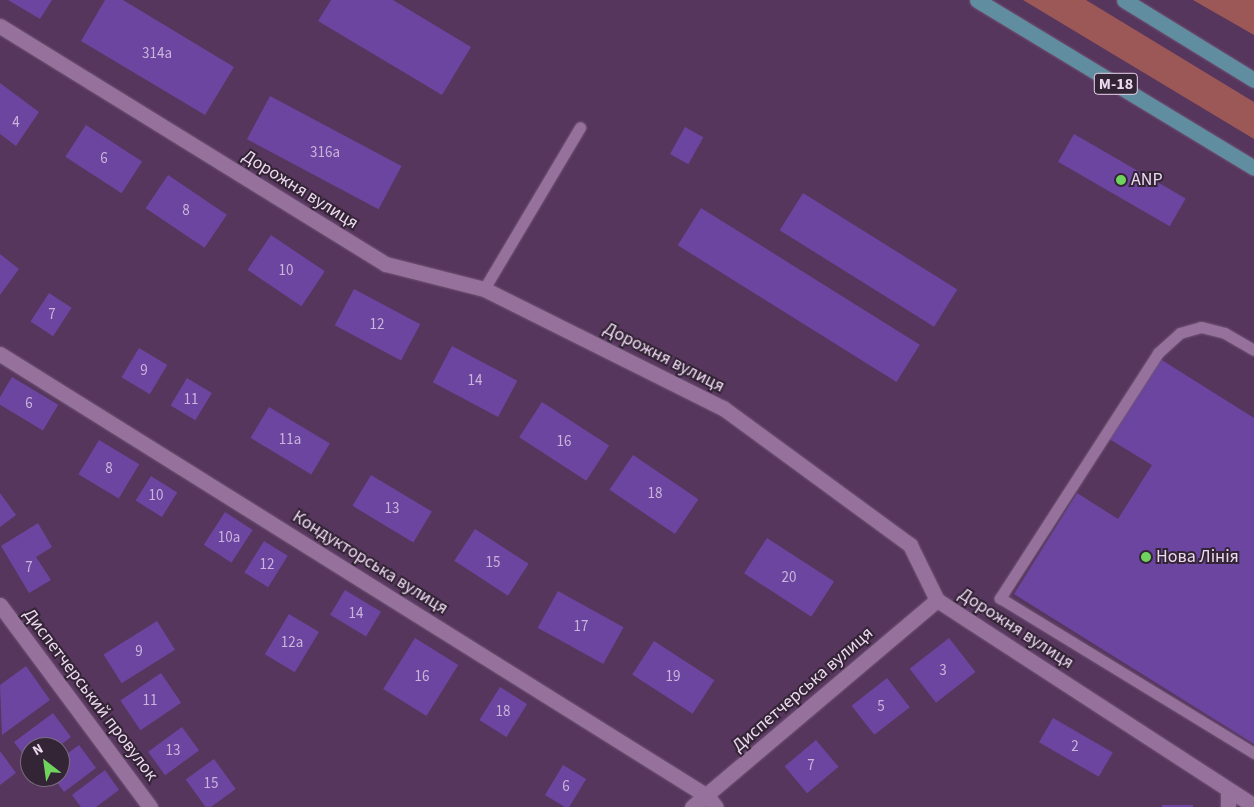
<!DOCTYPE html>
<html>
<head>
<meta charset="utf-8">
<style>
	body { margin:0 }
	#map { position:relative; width:1254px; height:807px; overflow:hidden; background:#57365d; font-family:"Source Sans 3",sans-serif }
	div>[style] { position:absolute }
	.green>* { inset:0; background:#9c5757 }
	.building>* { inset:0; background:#6b459f; transform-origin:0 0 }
	.roads { filter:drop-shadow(0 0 1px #705476) drop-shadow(0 0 1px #705476) }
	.lane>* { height:11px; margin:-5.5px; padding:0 5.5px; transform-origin:5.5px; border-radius:5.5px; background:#95719c }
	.street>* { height:15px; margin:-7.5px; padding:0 7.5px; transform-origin:7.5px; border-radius:7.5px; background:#95719c }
	.primary>* { height:15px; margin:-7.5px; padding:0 7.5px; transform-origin:7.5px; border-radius:7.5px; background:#618da1 }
	.dots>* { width:14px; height:14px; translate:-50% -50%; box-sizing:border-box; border:2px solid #332436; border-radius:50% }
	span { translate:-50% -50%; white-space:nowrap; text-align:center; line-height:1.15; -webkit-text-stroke:4px #332436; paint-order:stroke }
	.number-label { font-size:15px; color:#ccb3db }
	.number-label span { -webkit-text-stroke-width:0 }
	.shield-label span { padding:1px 4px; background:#332436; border:1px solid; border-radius:4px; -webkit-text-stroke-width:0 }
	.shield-label { font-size:16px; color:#ecd8ef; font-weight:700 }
	.poi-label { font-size:18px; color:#ecd8ef }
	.left { translate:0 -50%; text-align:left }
	.street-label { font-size:18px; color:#ecd8ef }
	.north { position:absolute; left:20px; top:737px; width:50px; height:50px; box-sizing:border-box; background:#332436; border:1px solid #7d6c80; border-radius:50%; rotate:330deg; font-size:14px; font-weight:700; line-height:20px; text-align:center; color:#ecd8ef }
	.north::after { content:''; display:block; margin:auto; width:18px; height:22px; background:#70d35e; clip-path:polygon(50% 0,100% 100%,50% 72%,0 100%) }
</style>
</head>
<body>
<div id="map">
	<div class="green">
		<div style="clip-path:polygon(1023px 0,1086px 0,1254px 102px,1254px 139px)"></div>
		<div style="clip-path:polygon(1193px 0,1254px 0,1254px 35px)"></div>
	</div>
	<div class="building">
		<div style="clip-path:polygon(8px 0,52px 0,40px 19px)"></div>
		<div style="clip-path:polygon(105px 0,123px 0,234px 67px,205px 115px,81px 41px)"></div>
		<div style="clip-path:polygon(331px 0,393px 0,471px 47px,442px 95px,318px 21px)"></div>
		<div style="clip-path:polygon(0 83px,39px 112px,16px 146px,0 134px)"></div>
		<div style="left:270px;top:96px;width:149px;height:49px;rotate:28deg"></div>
		<div style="left:86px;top:125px;width:67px;height:38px;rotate:33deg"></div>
		<div style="left:685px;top:127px;width:21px;height:31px;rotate:29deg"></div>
		<div style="left:1074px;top:134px;width:129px;height:32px;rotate:30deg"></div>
		<div style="left:168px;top:175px;width:71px;height:40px;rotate:34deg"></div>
		<div style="left:803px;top:193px;width:182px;height:44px;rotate:32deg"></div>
		<div style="left:701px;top:208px;width:258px;height:44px;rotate:32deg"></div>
		<div style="left:271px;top:235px;width:65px;height:42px;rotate:34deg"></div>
		<div style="clip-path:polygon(0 254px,19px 269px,0 295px)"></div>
		<div style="left:354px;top:289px;width:75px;height:41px;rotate:28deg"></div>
		<div style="left:49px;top:293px;width:27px;height:34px;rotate:33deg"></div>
		<div style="left:452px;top:346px;width:74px;height:41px;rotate:28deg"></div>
		<div style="left:139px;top:348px;width:33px;height:34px;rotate:31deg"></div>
		<div style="clip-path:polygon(1157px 357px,1254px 418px,1254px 744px,1014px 594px,1077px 493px,1118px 519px,1152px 465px,1106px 437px)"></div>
		<div style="left:12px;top:377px;width:54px;height:30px;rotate:31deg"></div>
		<div style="left:187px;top:378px;width:29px;height:32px;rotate:31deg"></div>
		<div style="left:542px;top:402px;width:80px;height:42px;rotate:33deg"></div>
		<div style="left:269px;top:407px;width:71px;height:36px;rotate:31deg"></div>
		<div style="left:99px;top:440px;width:47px;height:40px;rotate:31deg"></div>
		<div style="left:633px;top:455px;width:79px;height:42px;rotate:34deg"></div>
		<div style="left:371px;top:475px;width:71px;height:36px;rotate:31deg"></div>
		<div style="left:151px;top:476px;width:31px;height:29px;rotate:32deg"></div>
		<div style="clip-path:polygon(0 493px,16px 515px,0 527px)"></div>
		<div style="left:225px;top:512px;width:33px;height:39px;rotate:33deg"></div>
		<div style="clip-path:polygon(38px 523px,52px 547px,36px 557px,51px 580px,29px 593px,1px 546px)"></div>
		<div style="left:475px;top:529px;width:64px;height:38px;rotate:33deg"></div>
		<div style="left:767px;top:538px;width:80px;height:42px;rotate:33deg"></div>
		<div style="left:264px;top:541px;width:28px;height:37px;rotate:32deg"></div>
		<div style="left:345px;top:590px;width:42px;height:29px;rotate:31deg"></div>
		<div style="left:558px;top:591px;width:75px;height:42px;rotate:29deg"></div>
		<div style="left:289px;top:614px;width:35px;height:47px;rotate:31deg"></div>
		<div style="left:157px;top:621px;width:34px;height:63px;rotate:58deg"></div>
		<div style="left:415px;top:638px;width:51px;height:60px;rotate:32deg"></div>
		<div style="left:949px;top:638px;width:43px;height:50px;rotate:52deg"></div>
		<div style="left:654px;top:641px;width:72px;height:40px;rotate:33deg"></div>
		<div style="clip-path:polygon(26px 666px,50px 700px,2px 735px,0 685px)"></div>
		<div style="left:161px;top:673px;width:36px;height:49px;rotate:56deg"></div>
		<div style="left:887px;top:678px;width:37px;height:45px;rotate:52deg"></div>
		<div style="left:500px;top:687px;width:32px;height:39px;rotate:32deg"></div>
		<div style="clip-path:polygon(53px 713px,71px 737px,58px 747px,30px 747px,30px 764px,14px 742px)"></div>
		<div style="left:1053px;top:718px;width:69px;height:28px;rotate:30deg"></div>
		<div style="left:182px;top:727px;width:29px;height:42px;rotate:54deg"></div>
		<div style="left:816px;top:740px;width:35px;height:41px;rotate:50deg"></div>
		<div style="clip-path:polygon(79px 745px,96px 768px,64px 792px,53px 777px,60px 777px,60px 759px)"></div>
		<div style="clip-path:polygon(0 751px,16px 773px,0 785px)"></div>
		<div style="left:214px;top:759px;width:37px;height:35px;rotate:54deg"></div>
		<div style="left:563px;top:765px;width:27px;height:35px;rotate:31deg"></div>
		<div style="clip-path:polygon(105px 770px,119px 790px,96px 807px,81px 807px,72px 795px)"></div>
		<div style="left:1162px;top:805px;width:31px;height:2px"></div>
	</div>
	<div class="roads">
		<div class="lane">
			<div style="left:484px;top:289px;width:188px;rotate:-59.3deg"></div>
			<div style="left:1254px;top:350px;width:34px;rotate:-150deg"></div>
			<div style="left:1225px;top:333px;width:25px;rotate:-166deg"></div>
			<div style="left:1201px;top:327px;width:22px;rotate:164deg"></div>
			<div style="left:1180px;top:333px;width:30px;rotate:138deg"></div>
			<div style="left:1158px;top:353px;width:292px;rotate:122.8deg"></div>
			<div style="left:1000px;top:598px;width:298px;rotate:31.4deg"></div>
		</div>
		<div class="street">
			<div style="left:0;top:26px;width:453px;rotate:31.7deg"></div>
			<div style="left:386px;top:264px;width:101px;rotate:14.3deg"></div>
			<div style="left:484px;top:289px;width:267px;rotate:26.5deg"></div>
			<div style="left:723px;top:408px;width:232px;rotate:36.2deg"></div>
			<div style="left:910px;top:545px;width:61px;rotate:63.9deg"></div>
			<div style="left:937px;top:600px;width:378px;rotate:33deg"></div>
			<div style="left:0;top:354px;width:834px;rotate:32.01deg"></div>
			<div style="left:707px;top:796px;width:14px;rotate:51deg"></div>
			<div style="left:0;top:605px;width:252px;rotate:53.4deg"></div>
			<div style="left:1228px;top:792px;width:15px;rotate:90deg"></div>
			<div style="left:692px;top:807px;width:321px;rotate:-40.2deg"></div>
		</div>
		<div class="primary">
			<div style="left:977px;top:0;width:324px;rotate:31.2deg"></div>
			<div style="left:1124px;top:0;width:153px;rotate:31.6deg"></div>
		</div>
	</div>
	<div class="dots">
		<div style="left:1121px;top:180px;background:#70d35e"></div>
		<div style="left:1146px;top:557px;background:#70d35e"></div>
	</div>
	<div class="number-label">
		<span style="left:157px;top:54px">314а</span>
		<span style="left:16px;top:123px">4</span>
		<span style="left:325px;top:153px">316а</span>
		<span style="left:104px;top:159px">6</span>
		<span style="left:186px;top:211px">8</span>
		<span style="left:286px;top:271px">10</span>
		<span style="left:52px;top:315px">7</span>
		<span style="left:377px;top:325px">12</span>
		<span style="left:144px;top:371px">9</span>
		<span style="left:475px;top:381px">14</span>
		<span style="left:191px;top:400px">11</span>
		<span style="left:29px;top:404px">6</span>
		<span style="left:290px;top:440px">11а</span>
		<span style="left:564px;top:442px">16</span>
		<span style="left:109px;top:469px">8</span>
		<span style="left:655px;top:494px">18</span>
		<span style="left:156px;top:496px">10</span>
		<span style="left:392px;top:509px">13</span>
		<span style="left:229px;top:538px">10а</span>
		<span style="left:493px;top:563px">15</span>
		<span style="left:267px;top:565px">12</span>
		<span style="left:29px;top:568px">7</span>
		<span style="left:789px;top:578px">20</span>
		<span style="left:356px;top:614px">14</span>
		<span style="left:581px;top:627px">17</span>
		<span style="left:292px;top:643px">12а</span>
		<span style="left:139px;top:652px">9</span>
		<span style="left:943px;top:671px">3</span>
		<span style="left:422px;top:677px">16</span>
		<span style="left:673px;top:677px">19</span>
		<span style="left:150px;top:701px">11</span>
		<span style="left:881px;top:707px">5</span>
		<span style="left:503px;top:712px">18</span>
		<span style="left:1075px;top:747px">2</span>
		<span style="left:173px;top:751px">13</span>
		<span style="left:811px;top:766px">7</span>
		<span style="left:211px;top:784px">15</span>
		<span style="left:566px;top:787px">6</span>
	</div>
	<div class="shield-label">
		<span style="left:1116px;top:84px">М-18</span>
	</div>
	<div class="poi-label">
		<span class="left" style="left:1131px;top:180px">ANP</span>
		<span class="left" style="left:1156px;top:557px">Нова Лінія</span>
	</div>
	<div class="street-label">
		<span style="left:300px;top:190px;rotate:32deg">Дорожня вулиця</span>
		<span style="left:664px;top:358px;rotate:27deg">Дорожня вулиця</span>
		<span style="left:370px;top:563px;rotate:32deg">Кондукторська вулиця</span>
		<span style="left:1016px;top:629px;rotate:33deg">Дорожня вулиця</span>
		<span style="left:803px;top:690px;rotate:-41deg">Диспетчерська вулиця</span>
		<span style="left:90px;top:695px;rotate:53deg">Диспетчерський провулок</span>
	</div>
	<div class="north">N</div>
</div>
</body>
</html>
